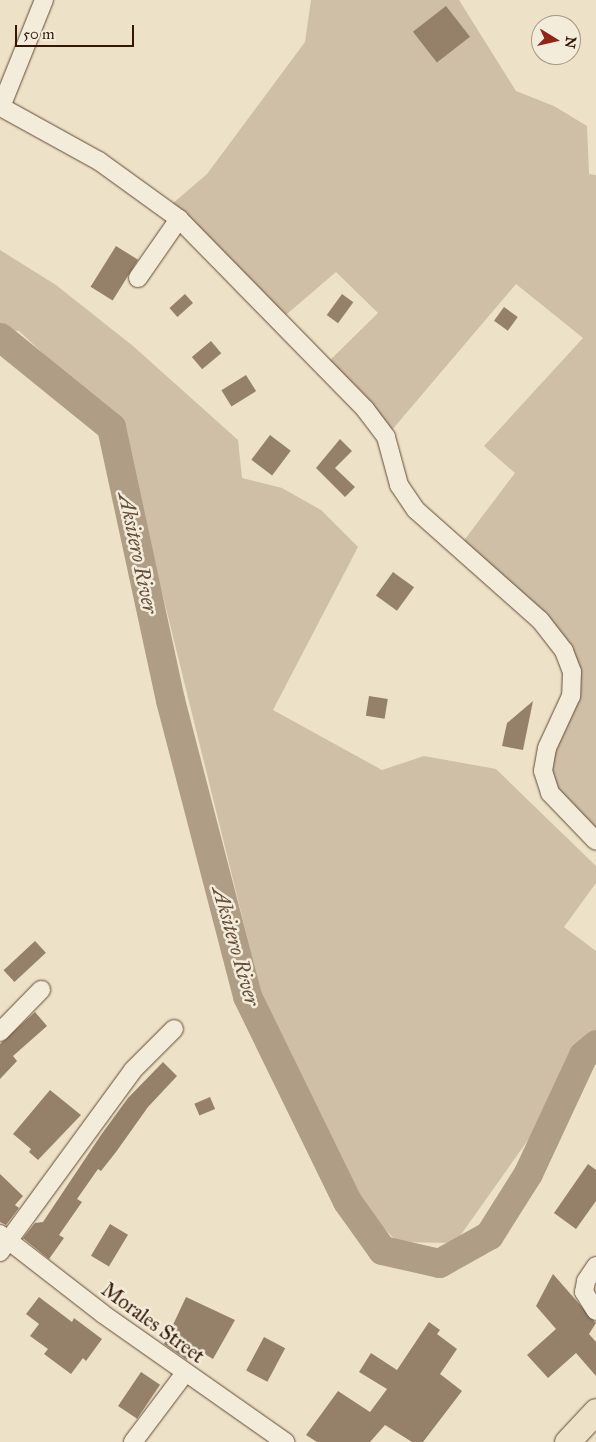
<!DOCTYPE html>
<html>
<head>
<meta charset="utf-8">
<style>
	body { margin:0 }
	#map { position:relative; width:596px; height:1442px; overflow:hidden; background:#ede2c7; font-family:"IM FELL Great Primer",serif }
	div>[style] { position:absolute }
	.green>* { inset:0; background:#cebfa6 }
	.river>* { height:29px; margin:-14.5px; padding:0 14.5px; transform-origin:14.5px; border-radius:14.5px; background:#af9d85 }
	.building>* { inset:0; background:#95816a; transform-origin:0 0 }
	.roads { filter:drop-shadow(0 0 1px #644a36) drop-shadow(0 0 1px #644a36) }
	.minor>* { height:18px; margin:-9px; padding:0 9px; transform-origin:9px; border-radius:9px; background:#f3ecdb }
	.highway>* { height:25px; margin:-12.5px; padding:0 12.5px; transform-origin:12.5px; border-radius:12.5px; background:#ede2c7 }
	span { translate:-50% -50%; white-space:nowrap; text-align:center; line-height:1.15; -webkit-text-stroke:5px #f3ecdb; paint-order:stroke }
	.street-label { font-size:20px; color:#361705 }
	.water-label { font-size:21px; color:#664d38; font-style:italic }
	.north { position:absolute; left:531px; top:15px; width:50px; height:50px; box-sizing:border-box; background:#f3ecdb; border:1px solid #a79785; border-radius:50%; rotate:99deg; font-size:14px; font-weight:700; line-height:20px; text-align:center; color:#361705 }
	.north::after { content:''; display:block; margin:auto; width:18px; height:22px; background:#8f2418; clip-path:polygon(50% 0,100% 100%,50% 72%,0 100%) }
	.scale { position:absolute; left:15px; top:25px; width:119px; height:22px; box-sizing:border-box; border:2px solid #361705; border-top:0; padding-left:6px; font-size:15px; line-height:18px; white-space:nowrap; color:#361705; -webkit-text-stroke:4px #f3ecdb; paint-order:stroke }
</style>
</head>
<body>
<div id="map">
	<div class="green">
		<div style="clip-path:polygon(311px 0,459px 0,516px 91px,554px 106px,587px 126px,589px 174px,596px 175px,596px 841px,544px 776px,571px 696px,564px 652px,459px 547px,515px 473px,484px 446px,583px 338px,516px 284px,386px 437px,325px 365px,378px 313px,336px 272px,280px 320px,172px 204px,207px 174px,305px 42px)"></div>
		<div style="clip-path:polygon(0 250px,56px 285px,133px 346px,238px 440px,242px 478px,282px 488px,321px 510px,358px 547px,273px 710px,382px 770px,424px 756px,496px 769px,596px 866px,596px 883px,564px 927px,596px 951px,596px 1044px,455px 1243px,397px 1242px,358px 1200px,262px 997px,121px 426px,19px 331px,0 329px)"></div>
	</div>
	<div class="river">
		<div style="left:0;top:337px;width:143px;rotate:39deg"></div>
		<div style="left:111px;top:427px;width:279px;rotate:77.8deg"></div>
		<div style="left:170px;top:700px;width:306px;rotate:75.4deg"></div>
		<div style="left:247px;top:996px;width:228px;rotate:64deg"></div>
		<div style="left:347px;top:1201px;width:60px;rotate:54.5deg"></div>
		<div style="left:382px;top:1250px;width:58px;rotate:12.8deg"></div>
		<div style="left:439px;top:1263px;width:57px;rotate:-29.2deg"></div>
		<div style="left:489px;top:1235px;width:73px;rotate:-57.8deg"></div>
		<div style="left:528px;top:1173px;width:130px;rotate:-65deg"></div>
		<div style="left:583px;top:1055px;width:17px;rotate:-40deg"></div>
	</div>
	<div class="building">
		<div style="left:446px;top:6px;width:39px;height:42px;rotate:52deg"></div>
		<div style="left:116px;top:246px;width:26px;height:48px;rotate:32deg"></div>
		<div style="left:185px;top:294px;width:12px;height:21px;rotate:48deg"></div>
		<div style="left:342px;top:294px;width:14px;height:26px;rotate:36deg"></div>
		<div style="left:504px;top:307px;width:17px;height:17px;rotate:36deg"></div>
		<div style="left:211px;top:341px;width:16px;height:25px;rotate:50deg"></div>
		<div style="left:246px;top:375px;width:19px;height:29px;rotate:58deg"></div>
		<div style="left:270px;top:435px;width:26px;height:31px;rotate:37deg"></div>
		<div style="clip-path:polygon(340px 439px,352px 451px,335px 468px,355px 487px,345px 497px,316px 468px)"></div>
		<div style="left:393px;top:572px;width:26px;height:29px;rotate:36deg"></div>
		<div style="left:369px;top:696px;width:19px;height:20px;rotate:9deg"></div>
		<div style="clip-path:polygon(533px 701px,523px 750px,502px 746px,507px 723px)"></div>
		<div style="left:35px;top:941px;width:16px;height:43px;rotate:47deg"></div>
		<div style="clip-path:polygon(35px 1012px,47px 1026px,13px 1056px,17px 1061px,0 1079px,0 1044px)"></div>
		<div style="clip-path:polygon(163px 1062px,177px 1076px,148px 1107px,116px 1152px,101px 1171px,98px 1169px,77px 1199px,82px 1202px,59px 1235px,64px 1238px,49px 1259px,23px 1238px,35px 1223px,43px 1222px,101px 1135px,128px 1098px)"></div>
		<div style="clip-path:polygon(50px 1090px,81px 1115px,38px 1160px,29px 1152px,31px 1149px,13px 1134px)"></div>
		<div style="left:210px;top:1097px;width:13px;height:17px;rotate:67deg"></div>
		<div style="clip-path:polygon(588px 1164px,596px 1170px,596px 1201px,576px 1229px,554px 1213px)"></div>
		<div style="clip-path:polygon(0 1174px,23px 1196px,15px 1205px,19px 1208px,6px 1225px,0 1222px)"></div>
		<div style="left:110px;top:1224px;width:21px;height:37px;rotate:31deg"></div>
		<div style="clip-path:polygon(553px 1274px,596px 1323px,589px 1334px,596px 1342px,596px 1376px,576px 1353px,548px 1378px,527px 1355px,556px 1329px,536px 1306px)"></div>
		<div style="clip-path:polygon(39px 1297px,72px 1322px,74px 1318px,102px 1339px,86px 1361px,83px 1358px,71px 1374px,44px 1354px,48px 1349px,30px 1336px,39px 1324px,26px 1314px)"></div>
		<div style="clip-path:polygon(186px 1297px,235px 1320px,213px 1359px,193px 1347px,187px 1360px,164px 1344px)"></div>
		<div style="clip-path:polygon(429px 1322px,440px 1330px,437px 1334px,457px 1349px,440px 1374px,462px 1391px,423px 1442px,412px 1442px,385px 1425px,370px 1442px,317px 1442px,306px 1435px,338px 1391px,370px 1412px,387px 1389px,359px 1372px,371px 1353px,397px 1370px)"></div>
		<div style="left:264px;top:1337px;width:24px;height:38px;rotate:28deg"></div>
		<div style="left:141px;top:1372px;width:23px;height:41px;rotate:34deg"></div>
	</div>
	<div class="roads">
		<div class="minor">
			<div style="left:44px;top:0;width:115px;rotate:111.9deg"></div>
			<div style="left:1px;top:107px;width:112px;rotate:28.9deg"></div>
			<div style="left:99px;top:161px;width:99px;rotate:35.9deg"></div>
			<div style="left:179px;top:219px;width:266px;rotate:45.6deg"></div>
			<div style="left:365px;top:409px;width:35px;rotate:53deg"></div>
			<div style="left:386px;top:437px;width:50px;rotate:74.8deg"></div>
			<div style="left:399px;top:485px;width:30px;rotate:56deg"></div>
			<div style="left:416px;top:510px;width:166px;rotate:41.6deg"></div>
			<div style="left:540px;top:620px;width:39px;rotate:52deg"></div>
			<div style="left:564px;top:651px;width:22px;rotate:69deg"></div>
			<div style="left:572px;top:672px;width:24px;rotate:92deg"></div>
			<div style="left:571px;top:696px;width:57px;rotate:114.8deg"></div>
			<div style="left:547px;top:748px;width:23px;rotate:100deg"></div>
			<div style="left:543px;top:771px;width:23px;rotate:72deg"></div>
			<div style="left:550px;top:793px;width:66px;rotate:46.2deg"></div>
			<div style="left:138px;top:278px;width:72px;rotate:-55.2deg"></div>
			<div style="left:0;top:1032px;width:59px;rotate:-45.7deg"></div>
			<div style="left:0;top:1234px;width:130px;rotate:37.8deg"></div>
			<div style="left:103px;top:1314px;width:223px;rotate:35.1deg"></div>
			<div style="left:0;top:1252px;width:225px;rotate:-53.8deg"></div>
			<div style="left:133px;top:1070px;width:58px;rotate:-45deg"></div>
			<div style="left:596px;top:1266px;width:18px;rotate:124deg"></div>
			<div style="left:586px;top:1281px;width:11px;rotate:100deg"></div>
			<div style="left:584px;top:1292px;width:22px;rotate:58deg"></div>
			<div style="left:133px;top:1442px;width:86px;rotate:-53deg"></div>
		</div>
		<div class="highway">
			<div style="left:567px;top:1442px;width:42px;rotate:-46.9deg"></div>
		</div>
	</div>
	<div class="street-label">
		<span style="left:153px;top:1323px;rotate:36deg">Morales Street</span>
	</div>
	<div class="water-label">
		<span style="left:138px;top:553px;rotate:78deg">Aksitero River</span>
		<span style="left:236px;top:946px;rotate:74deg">Aksitero River</span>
	</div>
	<div class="north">N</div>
	<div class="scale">50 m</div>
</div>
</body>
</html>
